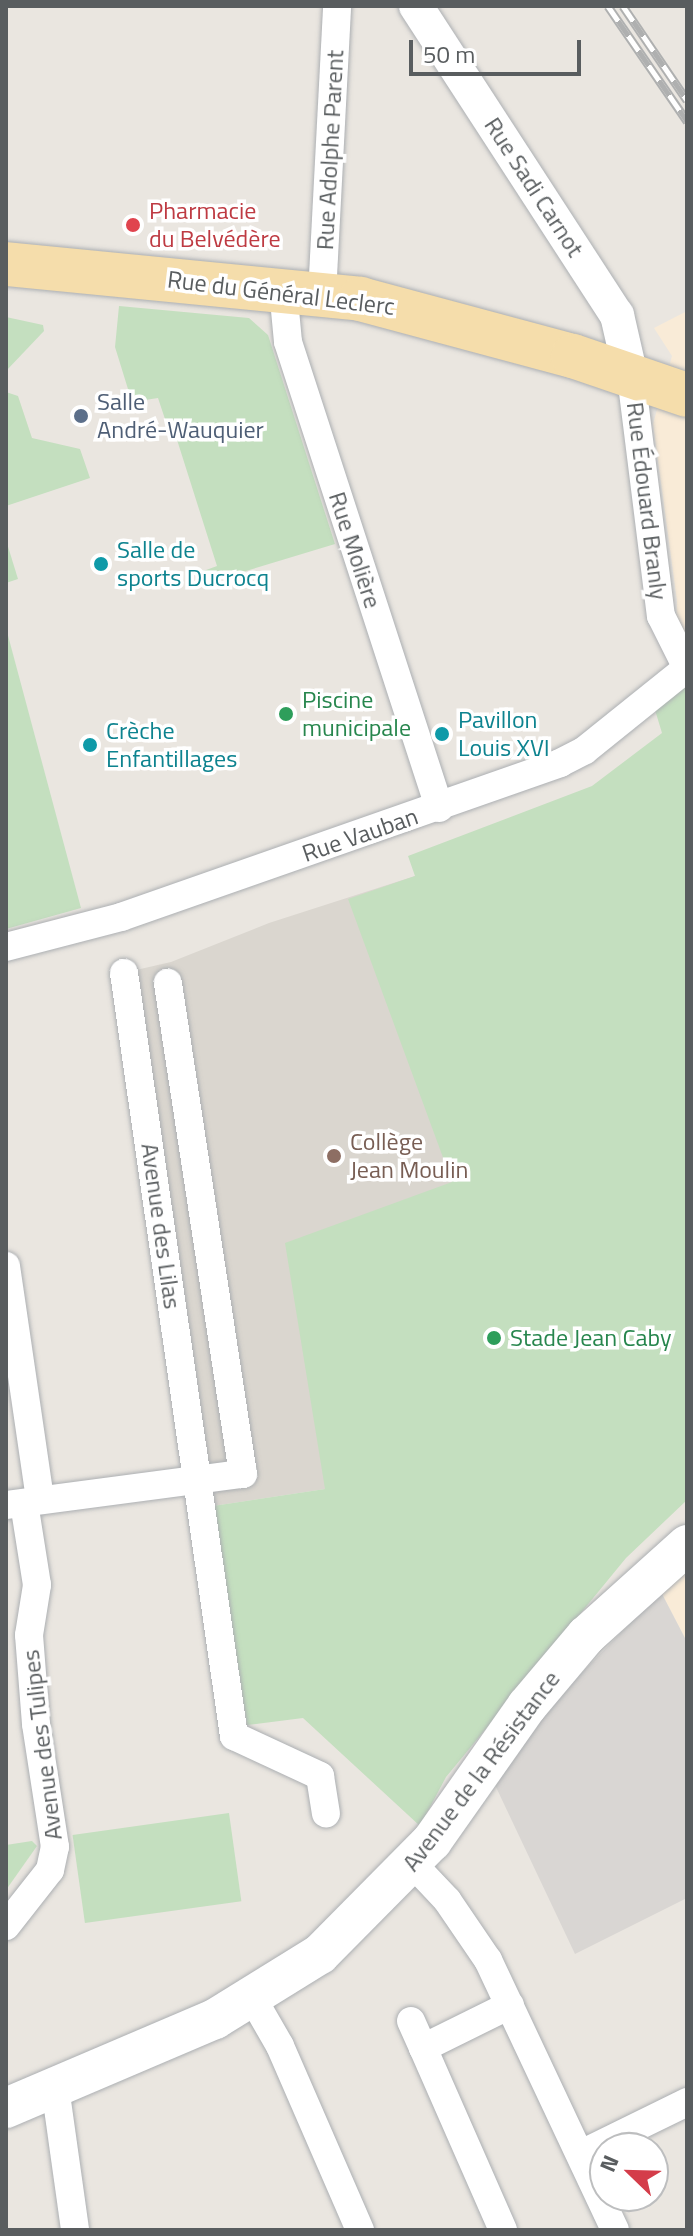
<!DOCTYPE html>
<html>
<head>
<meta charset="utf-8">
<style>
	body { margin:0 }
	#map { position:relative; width:693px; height:2236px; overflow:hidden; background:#eae6e0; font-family:"Titillium Web",sans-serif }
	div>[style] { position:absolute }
	.commercial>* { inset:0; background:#f9ebd7 }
	.industrial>* { inset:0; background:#d9d6d3 }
	.education>* { inset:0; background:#dad6cf }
	.green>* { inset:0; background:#c4dfbf; transform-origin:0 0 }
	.roads { filter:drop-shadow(0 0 2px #acafb2) drop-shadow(0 0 2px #acafb2) }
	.minor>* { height:28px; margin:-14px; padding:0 14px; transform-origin:14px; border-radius:14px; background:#fff }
	.tertiary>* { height:34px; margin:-17px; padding:0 17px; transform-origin:17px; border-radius:17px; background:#fff }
	.secondary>* { height:40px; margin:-20px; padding:0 20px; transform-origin:20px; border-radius:20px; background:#fff }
	.primary>* { height:44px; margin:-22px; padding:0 22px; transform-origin:22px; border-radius:22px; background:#f5ddab }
	.rail>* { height:9px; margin-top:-4.5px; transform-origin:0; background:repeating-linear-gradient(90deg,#fff 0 18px,#afb0b0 0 36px); box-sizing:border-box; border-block:2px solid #afb0b0 }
	.dots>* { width:22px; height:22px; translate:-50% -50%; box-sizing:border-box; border:4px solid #fff; border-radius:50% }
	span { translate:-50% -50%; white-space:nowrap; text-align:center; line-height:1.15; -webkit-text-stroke:7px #fff; paint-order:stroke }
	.street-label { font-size:24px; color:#595d5f }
	.health-label { font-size:24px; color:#be3a42 }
	.left { translate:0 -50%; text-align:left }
	.service-label { font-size:24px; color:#4e5e75 }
	.culture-label { font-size:24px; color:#0d838f }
	.leisure-label { font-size:24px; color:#27864d }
	.education-label { font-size:24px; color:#785e54 }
	.frame { position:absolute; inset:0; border:8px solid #595d5f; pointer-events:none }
	.north { position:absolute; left:589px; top:2132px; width:80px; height:80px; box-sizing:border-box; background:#fff; border:2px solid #bdbebf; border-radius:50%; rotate:293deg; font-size:22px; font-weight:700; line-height:32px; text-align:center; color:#595d5f }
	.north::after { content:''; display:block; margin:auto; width:28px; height:36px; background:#d43d4a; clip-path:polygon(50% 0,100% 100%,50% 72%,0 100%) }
	.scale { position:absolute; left:409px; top:40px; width:172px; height:36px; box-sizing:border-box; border:4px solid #595d5f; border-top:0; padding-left:10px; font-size:24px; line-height:28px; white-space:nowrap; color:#595d5f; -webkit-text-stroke:6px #fff; paint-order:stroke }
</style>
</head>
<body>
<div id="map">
	<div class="commercial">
		<div style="clip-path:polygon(687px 311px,687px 638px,675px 647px,677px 601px,653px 424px,672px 356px,654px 328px)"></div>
		<div style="clip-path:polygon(687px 1570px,687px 1642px,661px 1592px)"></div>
	</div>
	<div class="industrial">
		<div style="clip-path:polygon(661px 1592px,687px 1642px,687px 1898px,575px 1954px,495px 1785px,553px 1702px)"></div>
	</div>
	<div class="education">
		<div style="clip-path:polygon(415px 876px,564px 1342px,325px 1489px,213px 1506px,136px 970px,171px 962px,269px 923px)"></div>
	</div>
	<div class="green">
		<div style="clip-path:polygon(119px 306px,249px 318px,268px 335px,335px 544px,213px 581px,198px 573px,217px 566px,172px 424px,167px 425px,158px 398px,132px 402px,115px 347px)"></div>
		<div style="clip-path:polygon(6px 317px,43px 325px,44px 331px,6px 371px)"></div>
		<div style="clip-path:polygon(6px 392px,18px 396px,32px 438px,80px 449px,90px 478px,6px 506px)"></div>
		<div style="clip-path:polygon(6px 540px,18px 579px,6px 583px)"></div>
		<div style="clip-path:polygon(6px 628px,81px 908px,6px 929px)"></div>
		<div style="clip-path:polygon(687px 685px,687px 1500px,626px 1558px,470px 1748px,446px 1777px,420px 1826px,303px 1718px,247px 1725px,213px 1506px,325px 1489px,285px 1243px,452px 1182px,348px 899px,415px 876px,408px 856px,592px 786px,662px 733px,655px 710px)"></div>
		<div style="left:229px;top:1813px;width:89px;height:158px;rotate:82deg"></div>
		<div style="clip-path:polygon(32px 1841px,37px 1846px,6px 1890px,6px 1845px)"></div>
	</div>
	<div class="roads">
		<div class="minor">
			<div style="left:283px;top:289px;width:53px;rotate:84.6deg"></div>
			<div style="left:288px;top:342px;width:490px;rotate:72deg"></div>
			<div style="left:322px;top:295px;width:289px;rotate:-87deg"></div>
			<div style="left:631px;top:376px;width:242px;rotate:82.9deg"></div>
			<div style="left:661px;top:616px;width:58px;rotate:63.4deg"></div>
			<div style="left:6px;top:947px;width:119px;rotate:-14.6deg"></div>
			<div style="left:121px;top:917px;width:465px;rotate:-19.3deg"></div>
			<div style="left:560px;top:763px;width:28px;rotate:-27deg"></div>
			<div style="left:585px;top:750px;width:131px;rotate:-38.8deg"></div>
			<div style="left:124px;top:973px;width:771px;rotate:81.8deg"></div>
			<div style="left:234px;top:1736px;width:95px;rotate:24.9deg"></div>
			<div style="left:320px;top:1776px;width:38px;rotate:81deg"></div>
			<div style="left:6px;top:1266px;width:236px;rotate:81.7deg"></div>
			<div style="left:6px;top:1505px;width:239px;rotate:-7.5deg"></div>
			<div style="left:243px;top:1474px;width:497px;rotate:-98.7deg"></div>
			<div style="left:413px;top:1864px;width:50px;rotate:46.6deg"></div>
			<div style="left:447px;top:1900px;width:73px;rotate:55.7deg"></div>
			<div style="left:488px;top:1960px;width:298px;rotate:64.8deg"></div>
			<div style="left:6px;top:1926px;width:71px;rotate:-51.8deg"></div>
			<div style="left:50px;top:1870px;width:24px;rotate:-78deg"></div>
			<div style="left:55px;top:1847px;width:124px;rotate:-98.8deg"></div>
			<div style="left:36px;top:1724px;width:89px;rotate:-94.5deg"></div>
			<div style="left:29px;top:1635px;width:51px;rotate:-80.9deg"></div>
			<div style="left:37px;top:1585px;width:83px;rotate:-99deg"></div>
			<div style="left:253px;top:1999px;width:54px;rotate:60.1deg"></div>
			<div style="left:280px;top:2046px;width:201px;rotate:66.5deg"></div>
			<div style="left:411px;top:2021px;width:30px;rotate:66deg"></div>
			<div style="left:55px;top:2087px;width:144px;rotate:82deg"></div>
			<div style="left:581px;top:2154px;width:118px;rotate:-26.1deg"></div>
			<div style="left:503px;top:2230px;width:199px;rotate:-113.7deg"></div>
			<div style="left:423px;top:2048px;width:97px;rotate:-26.3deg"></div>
		</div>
		<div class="tertiary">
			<div style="left:416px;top:6px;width:369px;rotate:57deg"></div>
			<div style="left:617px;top:315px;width:63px;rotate:77.1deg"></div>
		</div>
		<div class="secondary">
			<div style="left:6px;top:2108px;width:227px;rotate:-23.1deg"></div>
			<div style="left:215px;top:2019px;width:123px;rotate:-31.8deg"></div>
			<div style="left:320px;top:1954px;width:159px;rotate:-45.3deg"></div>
			<div style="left:432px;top:1841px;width:165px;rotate:-54.9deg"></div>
			<div style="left:527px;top:1706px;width:92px;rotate:-49.9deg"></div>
			<div style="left:586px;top:1636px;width:136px;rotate:-42deg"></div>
		</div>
		<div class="primary">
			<div style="left:6px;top:264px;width:356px;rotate:5.6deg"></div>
			<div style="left:360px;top:299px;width:220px;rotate:15deg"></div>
			<div style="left:573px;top:356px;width:120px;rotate:18.9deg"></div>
		</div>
	</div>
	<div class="rail">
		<div style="left:608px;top:6px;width:140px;rotate:55.5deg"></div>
		<div style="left:623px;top:6px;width:114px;rotate:55.8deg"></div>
	</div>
	<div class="dots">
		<div style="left:133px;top:225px;background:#e0444e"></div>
		<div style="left:81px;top:416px;background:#5c6f8a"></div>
		<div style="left:101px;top:564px;background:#0f9aa8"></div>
		<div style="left:286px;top:714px;background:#2e9e5b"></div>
		<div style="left:442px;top:734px;background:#0f9aa8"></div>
		<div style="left:90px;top:745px;background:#0f9aa8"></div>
		<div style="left:334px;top:1156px;background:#8d6e63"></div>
		<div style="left:494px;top:1338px;background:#2e9e5b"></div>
	</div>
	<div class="street-label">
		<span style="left:330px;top:150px;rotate:-87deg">Rue Adolphe Parent</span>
		<span style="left:534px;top:187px;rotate:57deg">Rue Sadi Carnot</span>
		<span style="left:281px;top:293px;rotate:7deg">Rue du Général Leclerc</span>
		<span style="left:647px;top:501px;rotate:83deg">Rue Édouard Branly</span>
		<span style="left:355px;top:550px;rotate:72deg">Rue Molière</span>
		<span style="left:360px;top:835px;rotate:-19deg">Rue Vauban</span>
		<span style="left:161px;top:1226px;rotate:82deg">Avenue des Lilas</span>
		<span style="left:42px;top:1745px;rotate:-97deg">Avenue des Tulipes</span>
		<span style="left:481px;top:1771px;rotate:-53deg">Avenue de la Résistance</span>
	</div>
	<div class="health-label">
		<span class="left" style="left:149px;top:225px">Pharmacie<br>du Belvédère</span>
	</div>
	<div class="service-label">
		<span class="left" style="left:97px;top:416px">Salle<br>André-Wauquier</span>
	</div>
	<div class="culture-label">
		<span class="left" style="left:117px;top:564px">Salle de<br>sports Ducrocq</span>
		<span class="left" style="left:458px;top:734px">Pavillon<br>Louis XVI</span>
		<span class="left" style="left:106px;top:745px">Crèche<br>Enfantillages</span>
	</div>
	<div class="leisure-label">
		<span class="left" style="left:302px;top:714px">Piscine<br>municipale</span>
		<span class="left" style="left:510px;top:1338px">Stade Jean Caby</span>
	</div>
	<div class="education-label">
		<span class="left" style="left:350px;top:1156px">Collège<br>Jean Moulin</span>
	</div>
	<div class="frame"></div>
	<div class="north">N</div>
	<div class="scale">50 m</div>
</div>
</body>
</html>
